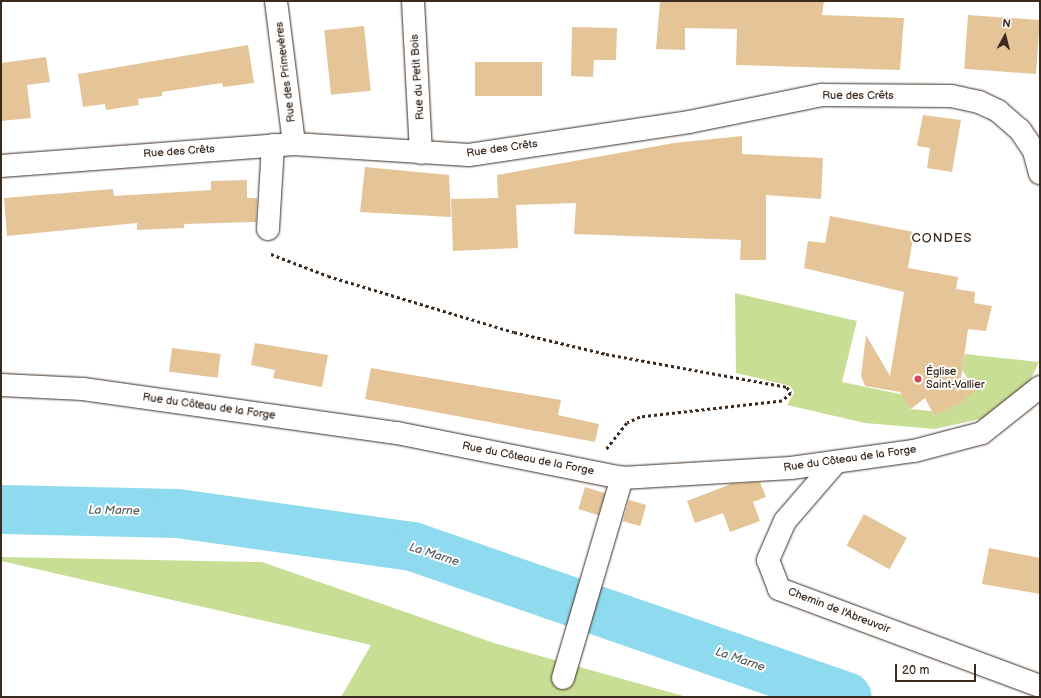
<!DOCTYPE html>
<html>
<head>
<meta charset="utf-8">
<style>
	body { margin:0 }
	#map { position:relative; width:1041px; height:698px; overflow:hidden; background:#fff; font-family:"Balsamiq Sans",sans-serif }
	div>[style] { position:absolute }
	.green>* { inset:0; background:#c8de94 }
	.river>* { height:49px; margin:-24.5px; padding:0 24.5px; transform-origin:24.5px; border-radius:24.5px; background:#8edaee }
	.building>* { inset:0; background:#e5c597; transform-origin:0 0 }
	.path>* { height:2.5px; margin-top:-1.25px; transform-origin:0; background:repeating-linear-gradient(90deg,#3b2a1e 0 3px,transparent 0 6px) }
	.roads { filter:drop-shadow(0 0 1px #3b2a1e) drop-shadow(0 0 1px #3b2a1e) }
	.minor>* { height:22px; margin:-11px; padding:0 11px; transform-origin:11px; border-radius:11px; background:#fff }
	.dots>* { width:11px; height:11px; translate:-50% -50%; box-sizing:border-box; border:2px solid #fff; border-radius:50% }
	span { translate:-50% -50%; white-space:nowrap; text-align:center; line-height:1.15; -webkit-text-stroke:4px #fff; paint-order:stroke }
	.street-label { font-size:11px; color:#3b2a1e }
	.poi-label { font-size:11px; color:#3b2a1e }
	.left { translate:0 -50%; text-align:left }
	.water-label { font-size:12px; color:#545f5c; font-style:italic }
	.quarter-label { font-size:13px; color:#3b2a1e; letter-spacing:1px }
	.frame { position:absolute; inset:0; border:2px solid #3b2a1e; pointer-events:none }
	.north { position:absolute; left:985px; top:16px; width:40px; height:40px; -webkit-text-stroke:3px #fff; paint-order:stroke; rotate:7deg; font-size:11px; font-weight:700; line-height:16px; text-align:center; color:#3b2a1e }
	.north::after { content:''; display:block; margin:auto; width:14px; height:18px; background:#3b2a1e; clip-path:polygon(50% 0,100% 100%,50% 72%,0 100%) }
	.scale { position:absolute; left:895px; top:664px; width:81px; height:18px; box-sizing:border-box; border:2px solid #3b2a1e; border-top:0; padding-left:5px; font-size:12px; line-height:14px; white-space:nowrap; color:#3b2a1e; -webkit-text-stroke:3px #fff; paint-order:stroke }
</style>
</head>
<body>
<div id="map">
	<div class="green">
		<div style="clip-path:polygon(735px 293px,857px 321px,842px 382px,914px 397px,910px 409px,932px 411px,934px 415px,935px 411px,969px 396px,973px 379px,968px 379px,962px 370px,965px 354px,1039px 362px,1027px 387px,989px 417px,935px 429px,865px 423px,787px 405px,794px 393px,791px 386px,736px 373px)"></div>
		<div style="clip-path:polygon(1px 557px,262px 562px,494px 643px,687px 697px,341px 697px,371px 645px,1px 561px)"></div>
	</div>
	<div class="river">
		<div style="left:1px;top:509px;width:176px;rotate:1.3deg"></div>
		<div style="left:177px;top:513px;width:237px;rotate:8deg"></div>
		<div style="left:412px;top:546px;width:460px;rotate:19.1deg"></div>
	</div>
	<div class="building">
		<div style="clip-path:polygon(660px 1px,824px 1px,822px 15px,904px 18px,900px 70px,736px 65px,737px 29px,685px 28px,685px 50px,656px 49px)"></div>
		<div style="left:968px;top:15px;width:72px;height:54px;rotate:4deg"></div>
		<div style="left:364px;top:26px;width:65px;height:40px;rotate:84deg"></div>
		<div style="clip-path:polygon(572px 27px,617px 28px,616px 60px,594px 60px,593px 77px,571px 76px)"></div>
		<div style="clip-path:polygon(248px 45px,254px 83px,223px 87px,222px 83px,162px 92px,162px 96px,138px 99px,139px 105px,106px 110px,105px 104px,83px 107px,78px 74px)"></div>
		<div style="clip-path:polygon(46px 57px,50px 82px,27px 85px,31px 118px,1px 121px,1px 63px)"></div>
		<div style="left:475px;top:62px;width:67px;height:34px"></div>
		<div style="clip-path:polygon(923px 115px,961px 120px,952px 172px,927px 168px,930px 148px,917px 146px)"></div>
		<div style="clip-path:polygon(742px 136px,742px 154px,823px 158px,821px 199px,766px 195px,766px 260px,740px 260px,741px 240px,574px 234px,576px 203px,516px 205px,518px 248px,453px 251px,451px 199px,498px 198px,497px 175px,674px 143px)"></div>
		<div style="clip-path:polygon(365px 167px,449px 175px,451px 217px,360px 212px)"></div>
		<div style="clip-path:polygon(247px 180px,247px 198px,257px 198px,256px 222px,184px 224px,184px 228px,137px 230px,137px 223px,7px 236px,4px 198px,113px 189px,114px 196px,211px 190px,211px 181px)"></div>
		<div style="clip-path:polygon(830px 216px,914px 232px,908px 268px,958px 277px,956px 289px,975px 292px,974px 303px,992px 306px,986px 331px,968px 329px,961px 379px,988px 380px,959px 404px,934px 415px,925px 398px,911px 409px,900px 392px,865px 386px,861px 376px,866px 335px,890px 376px,904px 292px,804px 268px,808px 241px,825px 243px)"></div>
		<div style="clip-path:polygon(255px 343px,328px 355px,322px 387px,273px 378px,275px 370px,251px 365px)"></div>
		<div style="left:172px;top:348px;width:49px;height:24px;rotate:7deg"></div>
		<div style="clip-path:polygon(371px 368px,561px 400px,558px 415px,599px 424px,595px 442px,365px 399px)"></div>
		<div style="clip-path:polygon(760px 482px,766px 497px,753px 502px,760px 521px,730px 532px,723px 513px,695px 523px,687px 501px,731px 484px)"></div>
		<div style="left:585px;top:487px;width:21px;height:23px;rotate:17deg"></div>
		<div style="left:629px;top:500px;width:18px;height:22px;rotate:16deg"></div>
		<div style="left:864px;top:514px;width:49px;height:36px;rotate:29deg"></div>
		<div style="clip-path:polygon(989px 548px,1040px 558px,1040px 594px,982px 584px)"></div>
	</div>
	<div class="path">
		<div style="left:271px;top:254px;width:61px;rotate:21.1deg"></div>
		<div style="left:328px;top:276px;width:194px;rotate:16.8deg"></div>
		<div style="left:514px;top:332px;width:95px;rotate:13.4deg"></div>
		<div style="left:606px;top:354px;width:184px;rotate:10.3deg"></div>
		<div style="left:787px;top:387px;width:7px;rotate:56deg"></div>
		<div style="left:791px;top:393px;width:12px;rotate:138deg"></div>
		<div style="left:782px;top:401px;width:143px;rotate:173.6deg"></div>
		<div style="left:640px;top:417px;width:14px;rotate:155deg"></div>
		<div style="left:627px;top:423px;width:34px;rotate:128deg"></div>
	</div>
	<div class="roads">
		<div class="minor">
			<div style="left:276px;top:1px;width:144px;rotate:82.8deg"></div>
			<div style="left:413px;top:1px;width:152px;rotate:87deg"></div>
			<div style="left:1px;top:166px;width:294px;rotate:-4.3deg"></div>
			<div style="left:294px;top:144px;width:175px;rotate:3.6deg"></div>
			<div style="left:469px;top:155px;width:222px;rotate:-8.5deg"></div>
			<div style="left:689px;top:122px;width:136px;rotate:-11.5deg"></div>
			<div style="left:822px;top:95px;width:129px;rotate:0.4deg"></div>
			<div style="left:951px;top:96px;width:29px;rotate:12deg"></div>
			<div style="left:979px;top:102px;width:21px;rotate:25deg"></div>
			<div style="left:998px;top:111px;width:29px;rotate:41deg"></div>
			<div style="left:1020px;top:130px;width:25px;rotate:56deg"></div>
			<div style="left:1034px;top:151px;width:23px;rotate:75deg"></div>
			<div style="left:268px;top:229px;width:84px;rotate:-86.6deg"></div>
			<div style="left:1px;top:385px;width:82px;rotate:2.8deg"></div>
			<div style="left:83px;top:389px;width:317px;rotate:8deg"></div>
			<div style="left:397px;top:433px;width:229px;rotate:11.3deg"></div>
			<div style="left:622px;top:478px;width:169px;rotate:-3.4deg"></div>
			<div style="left:791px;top:468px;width:124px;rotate:-7.9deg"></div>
			<div style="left:914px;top:451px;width:70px;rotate:-14.8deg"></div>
			<div style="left:982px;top:433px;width:74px;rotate:-38.4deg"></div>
			<div style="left:836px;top:462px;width:78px;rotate:130.8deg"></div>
			<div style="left:785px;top:521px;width:43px;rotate:113.6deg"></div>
			<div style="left:768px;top:560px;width:31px;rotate:69deg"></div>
			<div style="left:779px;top:589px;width:278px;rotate:20.4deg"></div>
			<div style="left:563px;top:678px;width:209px;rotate:-73.6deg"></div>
		</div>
	</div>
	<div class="dots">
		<div style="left:918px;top:379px;background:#d1495b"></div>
	</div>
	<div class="street-label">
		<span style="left:286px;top:72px;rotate:-97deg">Rue des Primevères</span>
		<span style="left:418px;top:77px;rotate:-94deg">Rue du Petit Bois</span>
		<span style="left:858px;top:96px">Rue des Crêts</span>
		<span style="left:502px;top:149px;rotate:-8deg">Rue des Crêts</span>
		<span style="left:179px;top:152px;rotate:-4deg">Rue des Crêts</span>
		<span style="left:209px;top:407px;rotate:8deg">Rue du Côteau de la Forge</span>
		<span style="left:528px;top:459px;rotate:11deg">Rue du Côteau de la Forge</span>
		<span style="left:850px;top:459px;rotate:-8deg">Rue du Côteau de la Forge</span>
		<span style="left:839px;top:611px;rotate:21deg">Chemin de l'Abreuvoir</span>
	</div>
	<div class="poi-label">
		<span class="left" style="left:926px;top:379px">Église<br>Saint-Vallier</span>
	</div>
	<div class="water-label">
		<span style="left:114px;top:511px;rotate:1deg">La Marne</span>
		<span style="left:434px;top:555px;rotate:18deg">La Marne</span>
		<span style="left:740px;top:660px;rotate:19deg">La Marne</span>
	</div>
	<div class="quarter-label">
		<span style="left:942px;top:238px">CONDES</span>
	</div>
	<div class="frame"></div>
	<div class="north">N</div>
	<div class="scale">20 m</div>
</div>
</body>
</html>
